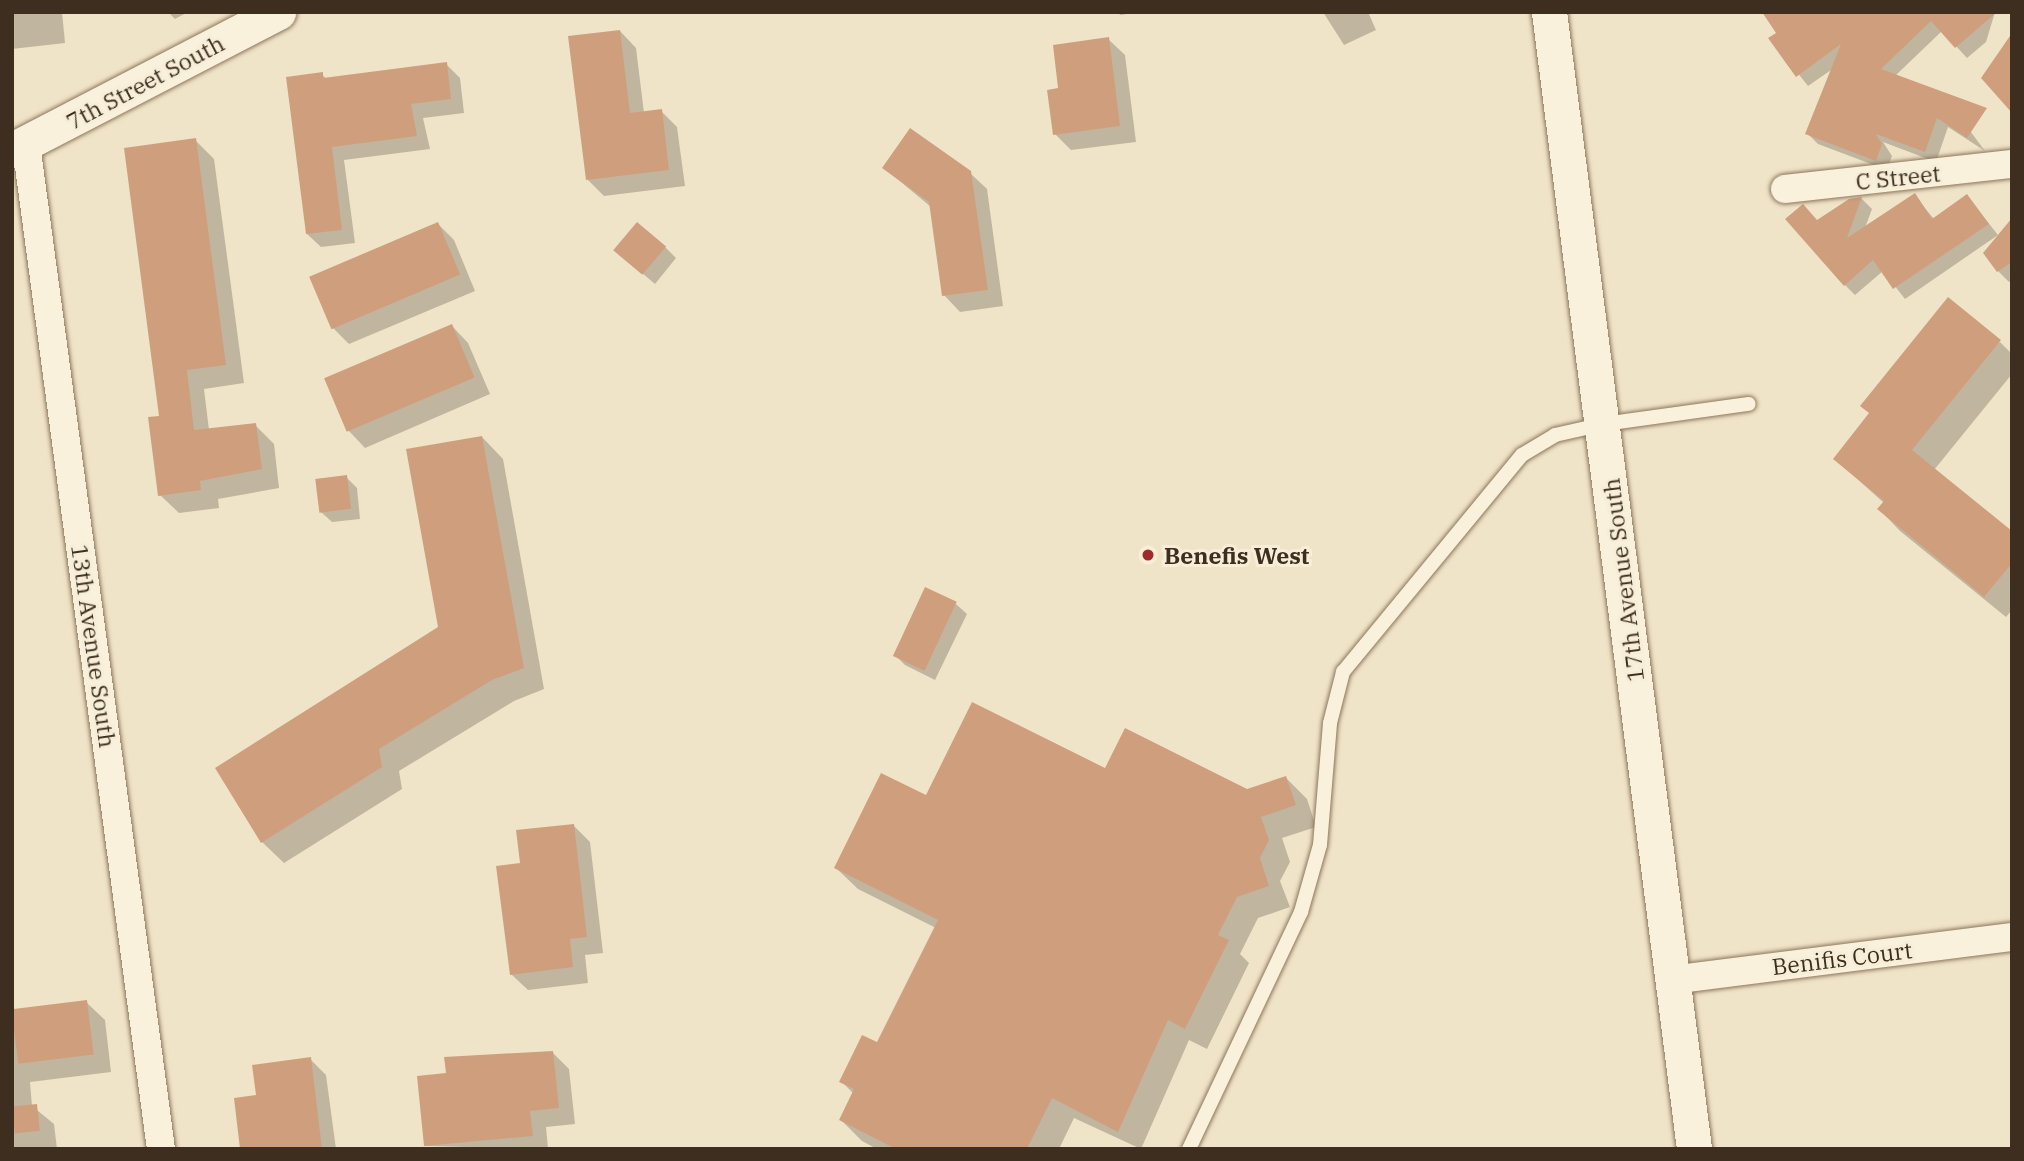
<!DOCTYPE html>
<html>
<head>
<meta charset="utf-8">
<style>
	body { margin:0 }
	#map { position:relative; width:2024px; height:1161px; overflow:hidden; background:#f0e4c8; font-family:"IBM Plex Serif",serif }
	div>[style] { position:absolute }
	.shadow>* { inset:0; background:#0003 }
	.building>* { inset:0; background:#cf9f7d; transform-origin:0 0 }
	.roads { filter:drop-shadow(0 0 2px #8d765c) drop-shadow(0 0 2px #8d765c) }
	.service>* { height:14px; margin:-7px; padding:0 7px; transform-origin:7px; border-radius:7px; background:#faf1dc }
	.minor>* { height:28px; margin:-14px; padding:0 14px; transform-origin:14px; border-radius:14px; background:#faf1dc }
	.tertiary>* { height:35px; margin:-17.5px; padding:0 17.5px; transform-origin:17.5px; border-radius:17.5px; background:#faf1dc }
	.dots>* { width:19px; height:19px; translate:-50% -50%; box-sizing:border-box; border:4px solid #f7eed8; border-radius:50% }
	span { translate:-50% -50%; white-space:nowrap; text-align:center; line-height:1.15; -webkit-text-stroke:6px #f7eed8; paint-order:stroke }
	.street-label { font-size:23px; color:#3d2e20 }
	.poi-label { font-size:23px; color:#3d2e20; font-weight:700 }
	.left { translate:0 -50%; text-align:left }
	.frame { position:absolute; inset:0; border:14px solid #3d2e20; pointer-events:none }
</style>
</head>
<body>
<div id="map">
	<div class="shadow">
		<div style="clip-path:polygon(12px 12px,62px 12px,65px 43px,12px 49px)"></div>
		<div style="clip-path:polygon(168px 12px,188px 12px,175px 19px)"></div>
		<div style="clip-path:polygon(1118px 12px,1143px 12px,1120px 15px)"></div>
		<div style="clip-path:polygon(1323px 12px,1368px 12px,1376px 30px,1344px 45px)"></div>
		<div style="clip-path:polygon(1892px 12px,1995px 12px,1986px 42px,1967px 58px,1942px 31px,1895px 76px,1950px 104px,1985px 151px,1948px 127px,1936px 162px,1883px 142px,1892px 156px,1887px 170px,1818px 144px,1807px 133px,1834px 68px,1808px 86px,1771px 39px)"></div>
		<div style="clip-path:polygon(620px 31px,636px 48px,644px 113px,661px 111px,677px 127px,685px 186px,604px 196px,587px 179px)"></div>
		<div style="clip-path:polygon(1108px 39px,1125px 55px,1136px 142px,1071px 150px,1055px 134px,1060px 90px)"></div>
		<div style="clip-path:polygon(446px 64px,460px 78px,464px 113px,423px 118px,430px 149px,344px 160px,355px 243px,321px 247px,307px 234px,322px 74px,327px 80px)"></div>
		<div style="clip-path:polygon(195px 140px,214px 159px,244px 383px,204px 389px,209px 430px,255px 425px,274px 444px,279px 488px,218px 499px,219px 508px,179px 513px,160px 495px,161px 417px)"></div>
		<div style="clip-path:polygon(884px 168px,970px 173px,987px 189px,1003px 306px,960px 312px,944px 295px,931px 207px)"></div>
		<div style="clip-path:polygon(1915px 196px,1934px 219px,1967px 196px,1998px 235px,1905px 299px,1883px 271px,1855px 295px,1845px 285px,1817px 222px,1849px 200px,1862px 199px,1872px 209px,1865px 228px)"></div>
		<div style="clip-path:polygon(2012px 221px,2012px 280px,2009px 282px,1998px 271px)"></div>
		<div style="clip-path:polygon(438px 224px,454px 240px,475px 291px,349px 344px,333px 328px)"></div>
		<div style="clip-path:polygon(665px 247px,676px 258px,655px 284px,616px 251px)"></div>
		<div style="clip-path:polygon(452px 326px,468px 343px,490px 394px,365px 448px,349px 431px,327px 380px)"></div>
		<div style="clip-path:polygon(2000px 342px,2012px 354px,2012px 374px,1934px 470px,2012px 533px,2012px 610px,2006px 617px,1900px 531px,1879px 509px,1884px 503px,1835px 459px)"></div>
		<div style="clip-path:polygon(482px 437px,503px 459px,544px 689px,514px 701px,399px 771px,402px 789px,284px 863px,262px 842px,440px 628px)"></div>
		<div style="clip-path:polygon(346px 477px,357px 488px,360px 519px,332px 522px,321px 512px)"></div>
		<div style="clip-path:polygon(956px 604px,967px 614px,935px 680px,905px 665px,894px 654px)"></div>
		<div style="clip-path:polygon(1106px 770px,1247px 791px,1286px 778px,1307px 799px,1316px 827px,1282px 838px,1290px 862px,1280px 881px,1290px 907px,1258px 918px,1240px 954px,1249px 963px,1207px 1049px,1189px 1040px,1141px 1149px,1074px 1118px,1059px 1149px,877px 1149px,862px 1141px,841px 1120px,854px 1094px,841px 1081px,878px 1045px,936px 928px,858px 889px,836px 868px,926px 798px)"></div>
		<div style="clip-path:polygon(573px 825px,590px 842px,603px 953px,585px 955px,588px 983px,528px 990px,511px 974px,522px 864px)"></div>
		<div style="clip-path:polygon(86px 1002px,105px 1020px,111px 1072px,30px 1082px,32px 1106px,54px 1124px,57px 1149px,12px 1149px,12px 1011px)"></div>
		<div style="clip-path:polygon(553px 1053px,569px 1069px,575px 1124px,546px 1127px,548px 1149px,425px 1146px,448px 1075px)"></div>
		<div style="clip-path:polygon(310px 1059px,326px 1075px,336px 1149px,242px 1149px,258px 1097px)"></div>
	</div>
	<div class="building">
		<div style="clip-path:polygon(1762px 12px,1997px 12px,1955px 48px,1931px 21px,1881px 69px,1987px 108px,1967px 138px,1937px 118px,1925px 152px,1876px 134px,1882px 144px,1876px 161px,1805px 134px,1841px 44px,1796px 77px,1768px 38px,1776px 33px)"></div>
		<div style="clip-path:polygon(620px 30px,630px 113px,662px 109px,669px 170px,586px 180px,568px 36px)"></div>
		<div style="clip-path:polygon(2012px 33px,2012px 113px,1981px 78px)"></div>
		<div style="clip-path:polygon(1109px 37px,1120px 126px,1053px 135px,1047px 90px,1058px 88px,1053px 45px)"></div>
		<div style="clip-path:polygon(447px 62px,451px 99px,411px 104px,417px 136px,332px 147px,342px 230px,306px 234px,286px 77px,323px 72px,323px 78px)"></div>
		<div style="clip-path:polygon(910px 128px,971px 171px,988px 290px,942px 296px,929px 202px,882px 168px)"></div>
		<div style="clip-path:polygon(196px 138px,226px 365px,187px 370px,194px 430px,256px 423px,262px 469px,200px 481px,201px 490px,158px 496px,148px 417px,159px 416px,124px 148px)"></div>
		<div style="clip-path:polygon(1915px 193px,1932px 219px,1967px 194px,1989px 224px,1893px 289px,1873px 260px,1844px 286px,1785px 219px,1803px 204px,1817px 220px,1849px 199px,1862px 197px,1847px 238px)"></div>
		<div style="clip-path:polygon(2012px 218px,2012px 262px,1997px 272px,1983px 253px)"></div>
		<div style="left:438px;top:222px;width:57px;height:140px;rotate:67deg"></div>
		<div style="left:637px;top:222px;width:38px;height:37px;rotate:40deg"></div>
		<div style="clip-path:polygon(1948px 297px,2001px 340px,1912px 450px,2012px 531px,2012px 563px,1984px 597px,1877px 509px,1884px 501px,1833px 459px,1869px 413px,1860px 406px)"></div>
		<div style="left:452px;top:324px;width:58px;height:139px;rotate:67deg"></div>
		<div style="clip-path:polygon(482px 436px,524px 668px,492px 680px,379px 749px,382px 767px,261px 843px,215px 768px,438px 627px,406px 449px)"></div>
		<div style="left:347px;top:475px;width:34px;height:32px;rotate:83deg"></div>
		<div style="left:925px;top:587px;width:35px;height:76px;rotate:25deg"></div>
		<div style="clip-path:polygon(972px 702px,1105px 768px,1125px 728px,1247px 789px,1286px 776px,1296px 805px,1261px 817px,1269px 840px,1260px 858px,1269px 886px,1237px 897px,1218px 935px,1229px 940px,1185px 1029px,1168px 1020px,1118px 1132px,1052px 1098px,1027px 1149px,896px 1149px,839px 1120px,854px 1089px,839px 1082px,862px 1035px,877px 1042px,938px 920px,834px 868px,881px 773px,926px 795px)"></div>
		<div style="clip-path:polygon(574px 824px,587px 937px,570px 939px,573px 967px,510px 975px,496px 866px,520px 863px,516px 830px)"></div>
		<div style="left:87px;top:1000px;width:55px;height:76px;rotate:83deg"></div>
		<div style="clip-path:polygon(553px 1051px,559px 1108px,530px 1111px,533px 1136px,424px 1146px,417px 1076px,446px 1073px,444px 1057px)"></div>
		<div style="clip-path:polygon(311px 1057px,322px 1149px,240px 1149px,234px 1098px,256px 1095px,252px 1065px)"></div>
		<div style="left:37px;top:1104px;width:27px;height:25px;rotate:84deg"></div>
	</div>
	<div class="roads">
		<div class="service">
			<div style="left:1189px;top:1149px;width:262px;rotate:-64.7deg"></div>
			<div style="left:1301px;top:912px;width:70px;rotate:-74.2deg"></div>
			<div style="left:1320px;top:845px;width:122px;rotate:-85.3deg"></div>
			<div style="left:1330px;top:723px;width:53px;rotate:-75.7deg"></div>
			<div style="left:1343px;top:672px;width:281px;rotate:-50.5deg"></div>
			<div style="left:1522px;top:455px;width:39px;rotate:-31deg"></div>
			<div style="left:1555px;top:435px;width:50px;rotate:-12.7deg"></div>
			<div style="left:1604px;top:424px;width:146px;rotate:-7.9deg"></div>
		</div>
		<div class="minor">
			<div style="left:26px;top:144px;width:1014px;rotate:82.35deg"></div>
			<div style="left:1785px;top:189px;width:228px;rotate:-6.3deg"></div>
			<div style="left:1671px;top:980px;width:344px;rotate:-7.2deg"></div>
		</div>
		<div class="tertiary">
			<div style="left:1549px;top:12px;width:1146px;rotate:82.73deg"></div>
			<div style="left:12px;top:150px;width:300px;rotate:-27.4deg"></div>
		</div>
	</div>
	<div class="dots">
		<div style="left:1148px;top:555px;background:#9e2a2b"></div>
	</div>
	<div class="street-label">
		<span style="left:145px;top:82px;rotate:-28deg">7th Street South</span>
		<span style="left:1898px;top:177px;rotate:-6deg">C Street</span>
		<span style="left:1623px;top:580px;rotate:-97deg">17th Avenue South</span>
		<span style="left:94px;top:646px;rotate:82deg">13th Avenue South</span>
		<span style="left:1842px;top:958px;rotate:-7deg">Benifis Court</span>
	</div>
	<div class="poi-label">
		<span class="left" style="left:1164px;top:555px">Benefis West</span>
	</div>
	<div class="frame"></div>
</div>
</body>
</html>
